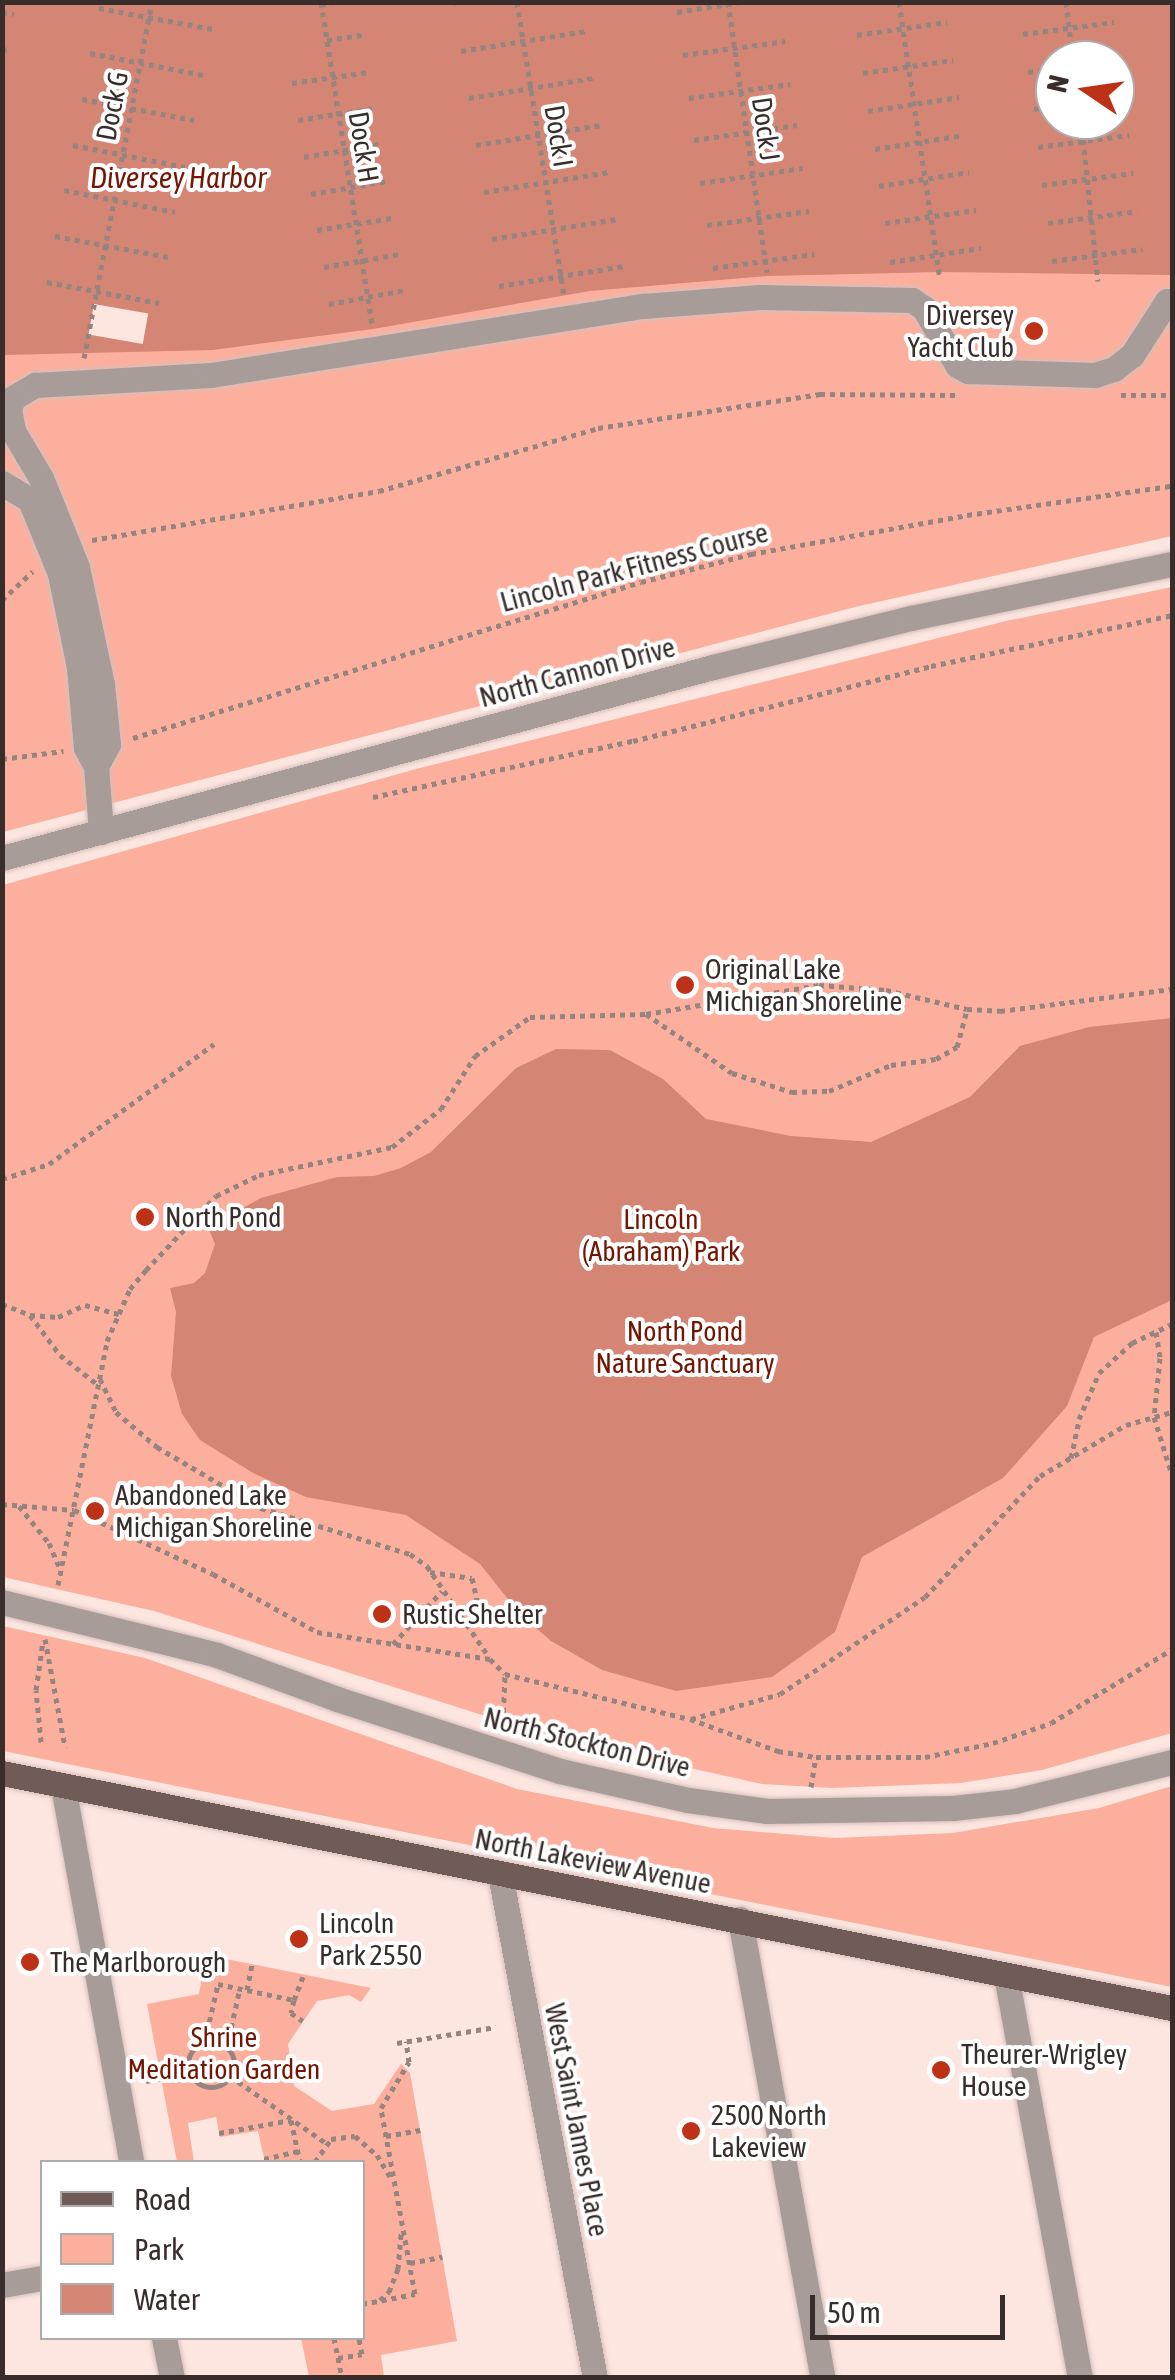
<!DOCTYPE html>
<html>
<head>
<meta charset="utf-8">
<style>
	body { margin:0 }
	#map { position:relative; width:1175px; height:2380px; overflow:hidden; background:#fde5e0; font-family:"Asap Condensed",sans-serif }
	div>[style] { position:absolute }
	.green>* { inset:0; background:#fdaf9d }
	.water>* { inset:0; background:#d48574 }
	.pier>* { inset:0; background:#fde5e0; transform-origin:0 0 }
	.path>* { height:5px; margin-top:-2.5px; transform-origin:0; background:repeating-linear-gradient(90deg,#958480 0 5px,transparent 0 10px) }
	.path>.ring { margin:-2.5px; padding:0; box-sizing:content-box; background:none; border:5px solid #958480; border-radius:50% }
	.roads { filter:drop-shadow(0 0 2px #d6c0bc) drop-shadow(0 0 2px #d6c0bc) }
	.minor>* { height:25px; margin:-12.5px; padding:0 12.5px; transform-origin:12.5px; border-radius:12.5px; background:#a89c99 }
	.major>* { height:25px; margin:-12.5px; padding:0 12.5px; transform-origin:12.5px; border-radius:12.5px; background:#705b56 }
	.dots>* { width:28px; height:28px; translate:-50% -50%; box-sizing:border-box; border:5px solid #fff; border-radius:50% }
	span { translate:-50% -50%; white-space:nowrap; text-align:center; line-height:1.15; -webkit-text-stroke:8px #fff; paint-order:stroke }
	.street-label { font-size:28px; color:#382d2b }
	.poi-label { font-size:28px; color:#382d2b }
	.right { translate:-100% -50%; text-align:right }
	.left { translate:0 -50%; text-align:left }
	.park-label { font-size:28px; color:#721502 }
	.water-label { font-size:30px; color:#741603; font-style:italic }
	.frame { position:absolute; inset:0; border:5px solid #382d2b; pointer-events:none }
	.legend { position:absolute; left:40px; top:2160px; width:325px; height:180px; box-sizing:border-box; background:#fff; border:2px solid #afabaa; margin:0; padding:12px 18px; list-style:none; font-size:30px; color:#382d2b }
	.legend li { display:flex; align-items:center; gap:20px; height:50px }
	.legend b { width:50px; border:2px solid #afabaa }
	.north { position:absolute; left:1035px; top:40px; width:100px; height:100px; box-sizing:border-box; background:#fff; border:2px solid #afabaa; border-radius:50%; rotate:283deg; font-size:28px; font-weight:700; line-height:40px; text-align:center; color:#382d2b }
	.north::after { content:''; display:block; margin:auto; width:35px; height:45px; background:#bd3216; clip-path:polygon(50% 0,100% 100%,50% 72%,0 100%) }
	.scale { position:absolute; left:810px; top:2295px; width:195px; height:45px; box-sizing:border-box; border:5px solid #382d2b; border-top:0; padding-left:12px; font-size:30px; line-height:35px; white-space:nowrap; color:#382d2b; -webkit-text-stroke:8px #fff; paint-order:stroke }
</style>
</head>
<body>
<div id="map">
	<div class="green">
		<div style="clip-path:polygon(evenodd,3px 3px,1172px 3px,1172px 536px,855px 607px,3px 832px,3px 3px,1055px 60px,1115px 60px,1115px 120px,1055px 120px,1055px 60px)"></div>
		<div style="clip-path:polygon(1172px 587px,1172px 1733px,1042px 1770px,961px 1783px,832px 1788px,762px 1784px,555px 1738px,154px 1611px,3px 1577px,3px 885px,416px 769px,1006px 621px)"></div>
		<div style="clip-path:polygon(3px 1626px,145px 1658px,517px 1789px,713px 1828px,835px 1838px,953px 1833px,1099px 1808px,1172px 1786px,1172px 1987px,3px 1751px)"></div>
		<div style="clip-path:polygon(206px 1955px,371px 1988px,361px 2002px,349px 1995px,317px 2001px,288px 2044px,294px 2086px,332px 2111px,374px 2104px,401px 2064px,410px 2073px,457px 2341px,381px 2355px,384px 2377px,309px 2377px,301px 2338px,362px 2338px,362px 2162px,265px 2162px,258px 2131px,220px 2137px,216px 2117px,188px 2123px,194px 2162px,177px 2162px,147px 2004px,199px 1994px)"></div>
	</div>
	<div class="water">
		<div style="clip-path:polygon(evenodd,3px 3px,1172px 3px,1172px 275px,940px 272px,768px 276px,590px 291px,373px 329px,213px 350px,3px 355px,3px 3px,1055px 60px,1115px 60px,1115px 120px,1055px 120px,1055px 60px)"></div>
		<div style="clip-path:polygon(1172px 1018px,1172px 1300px,1094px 1337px,1067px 1406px,1003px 1478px,862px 1557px,835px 1632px,772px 1677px,676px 1691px,602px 1670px,551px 1641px,519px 1613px,480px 1564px,406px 1515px,306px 1497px,253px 1473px,200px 1440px,182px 1414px,171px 1376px,176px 1312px,170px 1288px,194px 1283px,205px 1273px,215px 1244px,208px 1227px,261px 1198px,337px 1177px,374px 1176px,401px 1168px,431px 1152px,516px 1068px,556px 1049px,610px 1050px,663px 1079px,706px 1119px,791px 1136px,871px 1142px,970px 1097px,1020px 1046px,1089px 1027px)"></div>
	</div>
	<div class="pier">
		<div style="left:94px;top:304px;width:55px;height:31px;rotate:10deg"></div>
	</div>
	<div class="path">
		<div style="left:321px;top:2px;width:327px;rotate:81deg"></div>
		<div style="left:517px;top:2px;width:298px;rotate:80.9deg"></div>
		<div style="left:728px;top:2px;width:273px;rotate:81.8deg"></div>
		<div style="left:899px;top:2px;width:279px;rotate:81.6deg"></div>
		<div style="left:1066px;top:2px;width:58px;rotate:83.1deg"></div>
		<div style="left:453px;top:3px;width:4px;rotate:-14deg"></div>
		<div style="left:321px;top:5px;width:13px;rotate:-13deg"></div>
		<div style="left:99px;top:8px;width:115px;rotate:10.5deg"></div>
		<div style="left:2px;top:12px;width:12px;rotate:9deg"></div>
		<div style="left:677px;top:12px;width:65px;rotate:-8.9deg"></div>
		<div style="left:1023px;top:34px;width:92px;rotate:-7.5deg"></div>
		<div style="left:857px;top:35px;width:91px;rotate:-8.2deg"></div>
		<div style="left:327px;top:40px;width:37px;rotate:-8deg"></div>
		<div style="left:2px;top:49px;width:7px;rotate:8deg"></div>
		<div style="left:461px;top:51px;width:127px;rotate:-9.1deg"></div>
		<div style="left:90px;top:53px;width:115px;rotate:11deg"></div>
		<div style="left:683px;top:55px;width:103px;rotate:-7.8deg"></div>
		<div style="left:1115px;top:60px;width:4px"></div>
		<div style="left:1028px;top:72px;width:27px;rotate:-8deg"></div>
		<div style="left:863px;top:73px;width:91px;rotate:-8.2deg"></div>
		<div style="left:292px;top:83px;width:78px;rotate:-8.1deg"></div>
		<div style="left:2px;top:87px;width:2px"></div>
		<div style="left:469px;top:98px;width:126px;rotate:-9.2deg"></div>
		<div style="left:689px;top:98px;width:102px;rotate:-7.9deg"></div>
		<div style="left:82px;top:99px;width:114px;rotate:10.6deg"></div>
		<div style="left:1115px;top:99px;width:9px;rotate:-6deg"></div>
		<div style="left:1034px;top:109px;width:21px;rotate:-8deg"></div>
		<div style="left:868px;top:111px;width:92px;rotate:-8.7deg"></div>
		<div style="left:298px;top:120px;width:78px;rotate:-8.9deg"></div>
		<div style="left:1081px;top:120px;width:162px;rotate:84deg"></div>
		<div style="left:694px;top:140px;width:104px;rotate:-8.3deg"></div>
		<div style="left:73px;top:145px;width:114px;rotate:11.1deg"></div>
		<div style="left:476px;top:145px;width:127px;rotate:-9.1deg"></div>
		<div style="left:1038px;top:147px;width:92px;rotate:-7.5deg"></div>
		<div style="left:875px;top:149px;width:90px;rotate:-8.9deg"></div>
		<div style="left:304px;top:157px;width:77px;rotate:-9.7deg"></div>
		<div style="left:700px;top:183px;width:104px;rotate:-8.3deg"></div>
		<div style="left:1042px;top:185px;width:92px;rotate:-7.5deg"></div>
		<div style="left:879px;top:186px;width:91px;rotate:-8.8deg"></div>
		<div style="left:64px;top:190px;width:113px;rotate:11.2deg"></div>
		<div style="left:484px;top:192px;width:127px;rotate:-9.1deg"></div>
		<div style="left:311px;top:194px;width:77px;rotate:-9.7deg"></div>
		<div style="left:885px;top:223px;width:92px;rotate:-8.1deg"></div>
		<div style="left:1048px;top:223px;width:90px;rotate:-7.7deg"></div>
		<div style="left:707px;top:225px;width:103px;rotate:-7.8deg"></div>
		<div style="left:317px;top:230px;width:76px;rotate:-9.1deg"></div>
		<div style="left:55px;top:236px;width:115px;rotate:10.5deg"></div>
		<div style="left:492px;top:239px;width:127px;rotate:-9.1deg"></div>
		<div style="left:1052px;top:261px;width:91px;rotate:-7.6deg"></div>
		<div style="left:890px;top:262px;width:92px;rotate:-8.7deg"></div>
		<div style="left:324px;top:267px;width:77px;rotate:-9.7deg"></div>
		<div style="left:713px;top:268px;width:102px;rotate:-7.9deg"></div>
		<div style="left:47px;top:282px;width:114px;rotate:10.6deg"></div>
		<div style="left:499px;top:286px;width:127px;rotate:-9.1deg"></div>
		<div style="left:329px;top:304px;width:77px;rotate:-10.4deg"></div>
		<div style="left:84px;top:358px;width:362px;rotate:-79.2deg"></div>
		<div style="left:1121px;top:395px;width:51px"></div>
		<div style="left:92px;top:540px;width:291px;rotate:-9.7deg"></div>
		<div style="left:379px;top:491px;width:228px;rotate:-16deg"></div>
		<div style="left:598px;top:428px;width:225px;rotate:-8.7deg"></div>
		<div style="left:820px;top:394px;width:135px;rotate:0.4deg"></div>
		<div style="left:2px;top:600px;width:42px;rotate:-43.1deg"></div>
		<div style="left:133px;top:738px;width:531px;rotate:-17.07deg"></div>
		<div style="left:641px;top:582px;width:114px;rotate:-14.3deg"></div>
		<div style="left:751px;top:554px;width:219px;rotate:-10.2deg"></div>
		<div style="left:967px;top:515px;width:207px;rotate:-8.1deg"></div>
		<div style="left:2px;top:759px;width:62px;rotate:-7.5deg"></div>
		<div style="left:373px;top:797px;width:266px;rotate:-12.2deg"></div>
		<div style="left:633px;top:741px;width:307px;rotate:-14.1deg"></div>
		<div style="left:931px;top:666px;width:246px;rotate:-11.9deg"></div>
		<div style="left:646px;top:1014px;width:104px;rotate:34.5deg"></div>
		<div style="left:732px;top:1073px;width:63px;rotate:17.6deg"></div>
		<div style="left:792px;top:1092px;width:37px;rotate:-2deg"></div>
		<div style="left:829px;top:1091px;width:67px;rotate:-22.8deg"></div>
		<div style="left:891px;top:1065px;width:45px;rotate:-7.6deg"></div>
		<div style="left:936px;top:1059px;width:24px;rotate:-30deg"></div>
		<div style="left:957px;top:1047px;width:39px;rotate:-75deg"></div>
		<div style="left:2px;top:1179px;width:49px;rotate:-17.7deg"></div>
		<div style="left:49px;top:1164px;width:204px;rotate:-36deg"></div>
		<div style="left:2px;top:1304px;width:30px;rotate:21deg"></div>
		<div style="left:30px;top:1315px;width:28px;rotate:4deg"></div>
		<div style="left:58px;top:1317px;width:30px;rotate:-24deg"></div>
		<div style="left:85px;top:1305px;width:35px;rotate:15deg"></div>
		<div style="left:30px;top:1315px;width:50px;rotate:53.1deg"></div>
		<div style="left:60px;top:1355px;width:47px;rotate:38.1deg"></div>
		<div style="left:1156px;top:1332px;width:26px;rotate:81deg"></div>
		<div style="left:1160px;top:1358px;width:59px;rotate:95.8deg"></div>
		<div style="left:1154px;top:1417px;width:61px;rotate:72.8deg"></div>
		<div style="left:100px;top:1379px;width:37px;rotate:64deg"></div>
		<div style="left:116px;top:1412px;width:54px;rotate:40.5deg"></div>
		<div style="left:157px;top:1447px;width:121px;rotate:30.4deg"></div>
		<div style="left:261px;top:1508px;width:156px;rotate:17.2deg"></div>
		<div style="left:410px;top:1554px;width:21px;rotate:35deg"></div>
		<div style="left:427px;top:1566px;width:110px;rotate:55.7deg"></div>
		<div style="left:1071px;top:1458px;width:40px;rotate:-78deg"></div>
		<div style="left:1079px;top:1419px;width:50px;rotate:-66.5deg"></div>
		<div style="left:1099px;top:1373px;width:45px;rotate:-42.3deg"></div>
		<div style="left:1132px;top:1343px;width:44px;rotate:-25.4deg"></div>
		<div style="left:2px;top:1504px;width:72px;rotate:4.8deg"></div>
		<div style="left:74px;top:1510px;width:153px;rotate:24.7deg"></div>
		<div style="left:213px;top:1574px;width:119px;rotate:29.1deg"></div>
		<div style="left:317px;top:1632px;width:175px;rotate:8.9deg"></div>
		<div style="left:490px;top:1659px;width:21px;rotate:45deg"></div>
		<div style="left:505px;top:1674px;width:190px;rotate:13.7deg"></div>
		<div style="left:690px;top:1719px;width:94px;rotate:20deg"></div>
		<div style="left:778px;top:1751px;width:38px;rotate:9deg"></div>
		<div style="left:816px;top:1757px;width:109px"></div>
		<div style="left:925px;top:1757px;width:69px;rotate:-11.6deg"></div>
		<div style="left:993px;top:1743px;width:61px;rotate:-19deg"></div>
		<div style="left:1051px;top:1723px;width:142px;rotate:-31.4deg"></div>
		<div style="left:19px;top:1506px;width:48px;rotate:51deg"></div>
		<div style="left:49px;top:1543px;width:26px;rotate:67deg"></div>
		<div style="left:430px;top:1572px;width:42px;rotate:8.1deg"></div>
		<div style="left:472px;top:1578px;width:23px;rotate:77deg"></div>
		<div style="left:477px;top:1600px;width:29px;rotate:115deg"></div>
		<div style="left:58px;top:1585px;width:249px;rotate:-78.6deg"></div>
		<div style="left:107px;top:1341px;width:57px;rotate:-66.1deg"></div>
		<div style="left:130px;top:1289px;width:25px;rotate:-50deg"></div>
		<div style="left:146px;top:1270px;width:102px;rotate:-46.6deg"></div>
		<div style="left:216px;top:1196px;width:48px;rotate:-26deg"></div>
		<div style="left:259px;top:1175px;width:136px;rotate:-11.9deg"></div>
		<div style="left:392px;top:1147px;width:62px;rotate:-37.8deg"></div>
		<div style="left:441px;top:1109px;width:63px;rotate:-57.3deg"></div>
		<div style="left:475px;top:1056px;width:67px;rotate:-35.3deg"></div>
		<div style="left:530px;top:1017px;width:116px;rotate:-1.5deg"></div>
		<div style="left:646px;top:1014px;width:175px;rotate:-9.5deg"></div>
		<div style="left:819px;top:985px;width:67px;rotate:4.3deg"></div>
		<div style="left:886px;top:990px;width:83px;rotate:13.2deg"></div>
		<div style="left:967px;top:1009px;width:33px;rotate:3deg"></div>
		<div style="left:1000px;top:1011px;width:173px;rotate:-7.3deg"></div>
		<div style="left:45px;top:1639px;width:110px;rotate:79.5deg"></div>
		<div style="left:393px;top:1644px;width:72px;rotate:-47.2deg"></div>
		<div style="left:691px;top:1719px;width:92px;rotate:-15.7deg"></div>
		<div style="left:780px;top:1694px;width:174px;rotate:-33.8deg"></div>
		<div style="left:925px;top:1597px;width:167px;rotate:-46.5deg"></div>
		<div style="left:1040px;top:1476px;width:100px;rotate:-30.7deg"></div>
		<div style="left:1126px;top:1425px;width:48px;rotate:-15.8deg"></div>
		<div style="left:503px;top:1722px;width:48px;rotate:-87.6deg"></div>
		<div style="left:41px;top:1742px;width:52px;rotate:-95.5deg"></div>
		<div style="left:36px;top:1690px;width:49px;rotate:-81.9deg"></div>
		<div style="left:811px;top:1787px;width:30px;rotate:-81deg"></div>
		<div style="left:247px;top:1990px;width:26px;rotate:-79deg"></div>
		<div style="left:294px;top:2000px;width:13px;rotate:103deg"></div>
		<div style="left:291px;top:2013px;width:14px;rotate:34deg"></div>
		<div class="ring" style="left:188px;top:2041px;width:41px;height:41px"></div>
		<div style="left:205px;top:2041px;width:58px;rotate:-77.2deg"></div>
		<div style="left:218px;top:1984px;width:78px;rotate:11.9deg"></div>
		<div style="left:294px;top:2000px;width:28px;rotate:-69deg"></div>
		<div style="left:397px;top:2043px;width:100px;rotate:-9.2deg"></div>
		<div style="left:227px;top:2047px;width:60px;rotate:-77.6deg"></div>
		<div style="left:230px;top:2076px;width:117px;rotate:34.9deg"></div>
		<div style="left:146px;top:2081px;width:44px;rotate:-10.5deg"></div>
		<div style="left:219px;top:2133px;width:73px;rotate:-10.2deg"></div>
		<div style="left:291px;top:2120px;width:43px;rotate:77.9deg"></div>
		<div style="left:386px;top:2136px;width:35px;rotate:-10deg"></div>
		<div style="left:264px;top:2159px;width:35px;rotate:-13deg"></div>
		<div style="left:315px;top:2162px;width:28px;rotate:-55deg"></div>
		<div style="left:331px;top:2139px;width:24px;rotate:-7deg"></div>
		<div style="left:355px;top:2136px;width:29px;rotate:41deg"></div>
		<div style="left:377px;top:2155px;width:26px;rotate:59deg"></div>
		<div style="left:410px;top:2263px;width:33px;rotate:-11deg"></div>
		<div style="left:380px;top:2300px;width:12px;rotate:-42deg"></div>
		<div style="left:389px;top:2292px;width:25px;rotate:-69deg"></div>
		<div style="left:398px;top:2269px;width:37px;rotate:-85deg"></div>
		<div style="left:362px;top:2304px;width:54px;rotate:-10.7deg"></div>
		<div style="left:415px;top:2294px;width:189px;rotate:-100.4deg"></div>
		<div style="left:381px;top:2108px;width:54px;rotate:-58.7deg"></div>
		<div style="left:409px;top:2062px;width:21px;rotate:-98deg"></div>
		<div style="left:334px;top:2338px;width:41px;rotate:78.7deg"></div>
		<div style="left:338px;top:2358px;width:24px;rotate:-9deg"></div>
		<div style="left:362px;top:2354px;width:16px;rotate:-101deg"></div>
	</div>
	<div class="roads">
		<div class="minor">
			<div style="left:2px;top:483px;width:33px;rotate:31deg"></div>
			<div style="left:30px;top:500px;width:80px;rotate:67.9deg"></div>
			<div style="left:60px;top:574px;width:95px;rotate:78.5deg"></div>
			<div style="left:79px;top:667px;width:81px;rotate:85.1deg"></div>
			<div style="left:86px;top:748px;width:21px;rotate:61deg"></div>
			<div style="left:101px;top:832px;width:66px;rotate:-94.3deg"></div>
			<div style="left:96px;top:766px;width:25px;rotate:-61deg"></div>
			<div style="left:108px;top:744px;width:60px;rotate:-95.7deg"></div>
			<div style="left:102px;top:684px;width:120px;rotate:-102.1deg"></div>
			<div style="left:77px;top:567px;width:96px;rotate:-112deg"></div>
			<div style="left:41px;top:478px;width:55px;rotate:-120.8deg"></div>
			<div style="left:13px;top:431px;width:22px;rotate:-100deg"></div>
			<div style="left:9px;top:409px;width:12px;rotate:-70deg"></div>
			<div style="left:13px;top:398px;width:26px;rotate:-31deg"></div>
			<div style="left:35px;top:385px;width:176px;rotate:-3.3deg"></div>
			<div style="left:211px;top:375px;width:437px;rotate:-9.1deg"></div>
			<div style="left:643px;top:306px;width:117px;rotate:-4.4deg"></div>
			<div style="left:760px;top:297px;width:152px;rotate:1.1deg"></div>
			<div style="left:912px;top:300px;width:14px;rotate:34deg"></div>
			<div style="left:924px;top:308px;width:66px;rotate:59.9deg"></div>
			<div style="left:957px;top:365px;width:13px;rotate:29deg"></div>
			<div style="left:968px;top:371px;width:127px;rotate:1.8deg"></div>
			<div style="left:1095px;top:375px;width:20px;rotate:-18deg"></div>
			<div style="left:1114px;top:369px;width:23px;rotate:-38deg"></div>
			<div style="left:1132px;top:355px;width:64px;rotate:-57.1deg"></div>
			<div style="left:1167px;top:301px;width:5px"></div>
			<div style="left:2px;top:858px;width:736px;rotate:-15.04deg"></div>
			<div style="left:713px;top:667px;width:204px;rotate:-13.9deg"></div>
			<div style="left:911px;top:618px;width:267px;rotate:-11.7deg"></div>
			<div style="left:2px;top:1602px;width:221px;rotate:13.8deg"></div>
			<div style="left:217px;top:1655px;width:128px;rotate:20.1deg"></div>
			<div style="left:337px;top:1699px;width:234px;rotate:17.9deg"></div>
			<div style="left:560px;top:1771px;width:131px;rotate:12.8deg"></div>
			<div style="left:688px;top:1800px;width:80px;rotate:7.9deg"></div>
			<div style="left:767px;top:1811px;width:186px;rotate:-0.9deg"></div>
			<div style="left:953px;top:1808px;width:62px;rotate:-6.4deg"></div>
			<div style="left:1015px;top:1801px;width:162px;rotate:-14deg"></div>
			<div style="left:63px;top:1786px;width:382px;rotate:79.7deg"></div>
			<div style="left:500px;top:1874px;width:513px;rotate:79.33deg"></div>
			<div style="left:740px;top:1919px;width:466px;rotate:79.8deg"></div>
			<div style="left:1006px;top:1975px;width:410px;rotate:79.6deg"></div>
			<div style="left:2px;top:2285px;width:41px;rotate:-9.9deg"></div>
			<div style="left:164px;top:2338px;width:41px;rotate:78.7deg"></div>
		</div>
		<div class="major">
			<div style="left:2px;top:1773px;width:1193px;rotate:11.36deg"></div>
		</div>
	</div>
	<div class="dots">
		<div style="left:1034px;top:331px;background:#bd3216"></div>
		<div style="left:685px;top:985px;background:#bd3216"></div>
		<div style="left:145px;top:1217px;background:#bd3216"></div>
		<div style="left:95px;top:1511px;background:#bd3216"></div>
		<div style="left:382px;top:1614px;background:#bd3216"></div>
		<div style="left:299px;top:1939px;background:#bd3216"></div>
		<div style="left:30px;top:1962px;background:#bd3216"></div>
		<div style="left:941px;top:2070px;background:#bd3216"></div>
		<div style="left:691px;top:2131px;background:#bd3216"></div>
	</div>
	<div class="street-label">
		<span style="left:112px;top:106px;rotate:-79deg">Dock G</span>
		<span style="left:766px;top:129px;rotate:82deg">Dock J</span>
		<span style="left:559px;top:136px;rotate:81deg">Dock I</span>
		<span style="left:364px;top:147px;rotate:81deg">Dock H</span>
		<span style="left:634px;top:567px;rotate:-15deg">Lincoln Park Fitness Course</span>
		<span style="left:577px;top:672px;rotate:-15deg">North Cannon Drive</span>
		<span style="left:587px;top:1742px;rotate:14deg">North Stockton Drive</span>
		<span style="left:593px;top:1861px;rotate:11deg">North Lakeview Avenue</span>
		<span style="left:577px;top:2120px;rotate:79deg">West Saint James Place</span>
	</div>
	<div class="poi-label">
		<span class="right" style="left:1014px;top:331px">Diversey<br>Yacht Club</span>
		<span class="left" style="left:705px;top:985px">Original Lake<br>Michigan Shoreline</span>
		<span class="left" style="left:165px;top:1217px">North Pond</span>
		<span class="left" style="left:115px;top:1511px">Abandoned Lake<br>Michigan Shoreline</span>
		<span class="left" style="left:402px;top:1614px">Rustic Shelter</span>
		<span class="left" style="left:319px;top:1939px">Lincoln<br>Park 2550</span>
		<span class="left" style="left:50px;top:1962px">The Marlborough</span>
		<span class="left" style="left:961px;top:2070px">Theurer-Wrigley<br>House</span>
		<span class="left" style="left:711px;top:2131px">2500 North<br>Lakeview</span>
	</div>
	<div class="park-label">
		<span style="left:661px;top:1235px">Lincoln<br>(Abraham) Park</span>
		<span style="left:685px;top:1347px">North Pond<br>Nature Sanctuary</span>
		<span style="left:224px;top:2053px">Shrine<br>Meditation Garden</span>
	</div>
	<div class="water-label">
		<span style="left:178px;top:177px">Diversey Harbor</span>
	</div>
	<div class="frame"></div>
	<ul class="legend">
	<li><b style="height:12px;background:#705b56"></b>Road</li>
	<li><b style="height:28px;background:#fdaf9d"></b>Park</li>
	<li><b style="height:28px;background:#d48574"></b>Water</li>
	</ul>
	<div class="north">N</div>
	<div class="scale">50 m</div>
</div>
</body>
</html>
